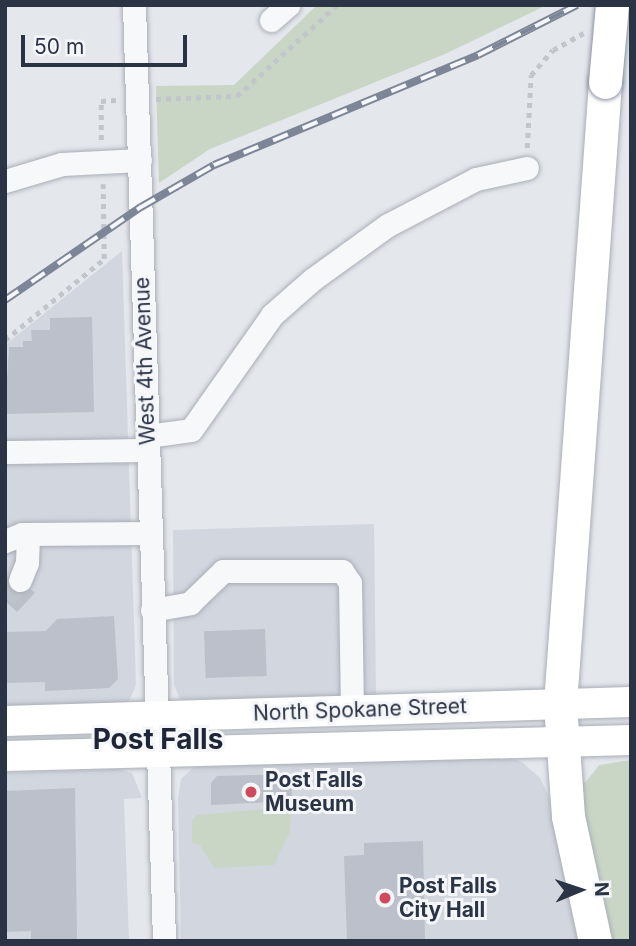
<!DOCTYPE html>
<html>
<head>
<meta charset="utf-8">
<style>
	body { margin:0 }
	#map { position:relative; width:636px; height:946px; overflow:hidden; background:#e4e7ec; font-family:Inter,sans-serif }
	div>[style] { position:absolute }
	.built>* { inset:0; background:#d2d6de }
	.green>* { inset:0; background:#c9d6c5 }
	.building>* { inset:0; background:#bbc0ca; transform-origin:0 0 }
	.minor-tunnel>* { height:23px; margin-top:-11.5px; transform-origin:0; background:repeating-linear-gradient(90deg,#bfc3cb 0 23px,transparent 0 34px) }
	.path>* { height:4.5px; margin-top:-2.25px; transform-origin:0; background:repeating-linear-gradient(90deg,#c2c5cb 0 5px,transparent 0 10px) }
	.roads { filter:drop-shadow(0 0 2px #a9aeb7) drop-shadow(0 0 2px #a9aeb7) }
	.minor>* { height:23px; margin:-11.5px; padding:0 11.5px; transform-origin:11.5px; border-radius:11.5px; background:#f7f8fa }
	.major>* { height:30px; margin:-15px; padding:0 15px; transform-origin:15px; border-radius:15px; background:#fff }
	.highway>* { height:33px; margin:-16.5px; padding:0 16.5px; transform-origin:16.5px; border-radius:16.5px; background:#fff }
	.rail>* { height:8px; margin-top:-4px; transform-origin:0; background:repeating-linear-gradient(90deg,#f4f6f9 0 16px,#7d8696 0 32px); box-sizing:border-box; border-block:2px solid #7d8696 }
	.bridges { filter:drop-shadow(0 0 2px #8b94a3) drop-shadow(0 0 2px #8b94a3) }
	.highway-bridge>* { height:33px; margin:-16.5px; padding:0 16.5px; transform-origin:16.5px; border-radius:16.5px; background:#fff }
	.dots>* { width:19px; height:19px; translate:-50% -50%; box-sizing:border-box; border:4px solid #f4f6f9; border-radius:50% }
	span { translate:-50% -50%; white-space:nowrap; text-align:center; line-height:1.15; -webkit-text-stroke:6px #f4f6f9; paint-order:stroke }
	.street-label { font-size:21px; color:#2b3445 }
	.poi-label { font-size:21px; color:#2b3445; font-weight:700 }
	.left { translate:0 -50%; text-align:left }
	.district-label { font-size:28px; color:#1d2536; font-weight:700 }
	.frame { position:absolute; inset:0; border:7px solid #2b3445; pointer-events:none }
	.north { position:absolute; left:545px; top:855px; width:70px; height:70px; -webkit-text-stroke:5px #f4f6f9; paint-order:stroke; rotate:88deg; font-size:19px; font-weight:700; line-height:28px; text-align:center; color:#2b3445 }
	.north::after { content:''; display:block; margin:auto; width:24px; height:32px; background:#2b3445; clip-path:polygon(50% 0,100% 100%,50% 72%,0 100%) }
	.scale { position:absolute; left:21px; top:35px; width:166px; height:32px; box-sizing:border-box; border:4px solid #2b3445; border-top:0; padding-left:9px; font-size:21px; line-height:24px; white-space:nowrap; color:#2b3445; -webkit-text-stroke:5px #f4f6f9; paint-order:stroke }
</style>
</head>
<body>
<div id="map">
	<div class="built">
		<div style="clip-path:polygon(122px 251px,136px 685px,129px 701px,118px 704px,5px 709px,5px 345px)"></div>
		<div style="clip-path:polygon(374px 524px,376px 698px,180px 699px,174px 685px,173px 530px)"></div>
		<div style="clip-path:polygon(506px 756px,522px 762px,540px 778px,551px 801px,578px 941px,181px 941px,178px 798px,181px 779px,194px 767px)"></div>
		<div style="clip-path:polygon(117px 769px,132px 773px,142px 798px,124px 799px,129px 941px,5px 941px,5px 773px)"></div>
	</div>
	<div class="green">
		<div style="clip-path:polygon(317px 5px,547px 5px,445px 54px,210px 149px,159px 183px,156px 86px,234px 85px)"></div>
		<div style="clip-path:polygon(631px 760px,631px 941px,605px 941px,576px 779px,586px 782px,599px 765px)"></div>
		<div style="clip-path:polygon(291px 807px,290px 832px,274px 865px,214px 868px,200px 845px,192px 843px,192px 820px,197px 815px)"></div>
	</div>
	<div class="building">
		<div style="clip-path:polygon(92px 317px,94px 412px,5px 414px,9px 347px,23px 347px,23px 341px,32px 341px,31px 330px,50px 330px,50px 318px)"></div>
		<div style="clip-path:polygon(5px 565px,9px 589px,21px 594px,30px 589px,35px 593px,17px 612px,5px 601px)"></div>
		<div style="clip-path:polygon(114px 616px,118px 679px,109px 688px,45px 691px,45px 682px,7px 683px,5px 632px,46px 631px,57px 619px)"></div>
		<div style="left:265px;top:629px;width:47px;height:61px;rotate:88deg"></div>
		<div style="clip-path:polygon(291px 774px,292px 801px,211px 805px,211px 783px,217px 776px)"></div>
		<div style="clip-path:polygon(75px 788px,77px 941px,31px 941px,31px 931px,5px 932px,5px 791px)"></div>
		<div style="clip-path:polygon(423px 841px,425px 941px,347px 941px,344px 856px,364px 855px,364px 843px)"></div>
	</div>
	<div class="minor-tunnel">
		<div style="left:5px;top:596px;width:22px;rotate:-47deg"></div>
	</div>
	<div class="path">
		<div style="left:156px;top:99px;width:81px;rotate:-2.1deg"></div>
		<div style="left:237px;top:96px;width:135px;rotate:-42.3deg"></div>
		<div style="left:101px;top:140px;width:39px;rotate:-90deg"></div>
		<div style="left:101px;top:101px;width:15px;rotate:-4deg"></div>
		<div style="left:527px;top:148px;width:73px;rotate:-86.9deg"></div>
		<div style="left:531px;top:75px;width:33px;rotate:-49deg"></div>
		<div style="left:553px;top:50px;width:35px;rotate:-29deg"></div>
		<div style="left:5px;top:340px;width:128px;rotate:-39.3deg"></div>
		<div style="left:104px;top:259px;width:75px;rotate:-90.8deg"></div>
	</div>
	<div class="roads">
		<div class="minor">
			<div style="left:134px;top:5px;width:936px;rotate:88.16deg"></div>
			<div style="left:271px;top:20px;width:23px;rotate:-41deg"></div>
			<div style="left:5px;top:181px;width:59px;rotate:-16.6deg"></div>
			<div style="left:62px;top:164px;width:78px;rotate:-2.9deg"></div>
			<div style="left:147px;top:436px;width:44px;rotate:-7.8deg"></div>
			<div style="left:191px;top:430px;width:141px;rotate:-54.8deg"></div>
			<div style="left:272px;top:315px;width:55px;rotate:-41.3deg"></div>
			<div style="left:313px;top:279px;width:92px;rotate:-35.8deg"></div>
			<div style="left:388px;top:225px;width:99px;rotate:-27.6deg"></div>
			<div style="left:476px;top:179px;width:52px;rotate:-12.2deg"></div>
			<div style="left:5px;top:452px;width:143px;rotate:-0.8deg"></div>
			<div style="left:5px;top:541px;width:18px;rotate:-22deg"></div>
			<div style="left:22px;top:534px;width:128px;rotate:-0.4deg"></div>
			<div style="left:20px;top:580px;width:18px;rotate:-68deg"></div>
			<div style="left:27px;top:563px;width:28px;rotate:-88deg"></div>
			<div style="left:152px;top:610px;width:39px;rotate:-10deg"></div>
			<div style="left:190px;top:603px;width:46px;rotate:-44.1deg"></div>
			<div style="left:223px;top:571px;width:119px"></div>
			<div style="left:342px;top:571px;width:14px;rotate:56deg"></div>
			<div style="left:350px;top:583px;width:128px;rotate:89.1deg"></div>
		</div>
		<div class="major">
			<div style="left:5px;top:721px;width:626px;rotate:-1.74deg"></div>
			<div style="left:5px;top:756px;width:626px;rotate:-1.46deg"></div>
		</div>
		<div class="highway">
			<div style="left:595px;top:941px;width:128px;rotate:-102.2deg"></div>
			<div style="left:568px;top:816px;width:112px;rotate:-94.1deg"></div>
			<div style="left:560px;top:704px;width:624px;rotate:-85.86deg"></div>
		</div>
	</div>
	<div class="rail">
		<div style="left:5px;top:300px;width:165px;rotate:-34.4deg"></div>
		<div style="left:141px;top:207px;width:84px;rotate:-29.9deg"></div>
		<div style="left:214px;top:165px;width:286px;rotate:-22.6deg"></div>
		<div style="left:478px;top:55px;width:111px;rotate:-26.8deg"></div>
	</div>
	<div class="bridges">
		<div class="highway-bridge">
			<div style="left:605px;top:82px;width:77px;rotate:-84.8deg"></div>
		</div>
	</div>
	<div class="dots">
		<div style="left:251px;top:792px;background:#d1495b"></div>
		<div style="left:385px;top:898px;background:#d1495b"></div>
	</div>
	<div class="street-label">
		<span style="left:145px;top:361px;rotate:-92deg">West 4th Avenue</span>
		<span style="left:360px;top:710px;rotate:-2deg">North Spokane Street</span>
	</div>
	<div class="poi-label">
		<span class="left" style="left:265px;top:792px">Post Falls<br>Museum</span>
		<span class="left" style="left:399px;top:898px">Post Falls<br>City Hall</span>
	</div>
	<div class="district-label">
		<span style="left:158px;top:739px">Post Falls</span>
	</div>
	<div class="frame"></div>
	<div class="north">N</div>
	<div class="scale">50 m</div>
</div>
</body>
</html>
